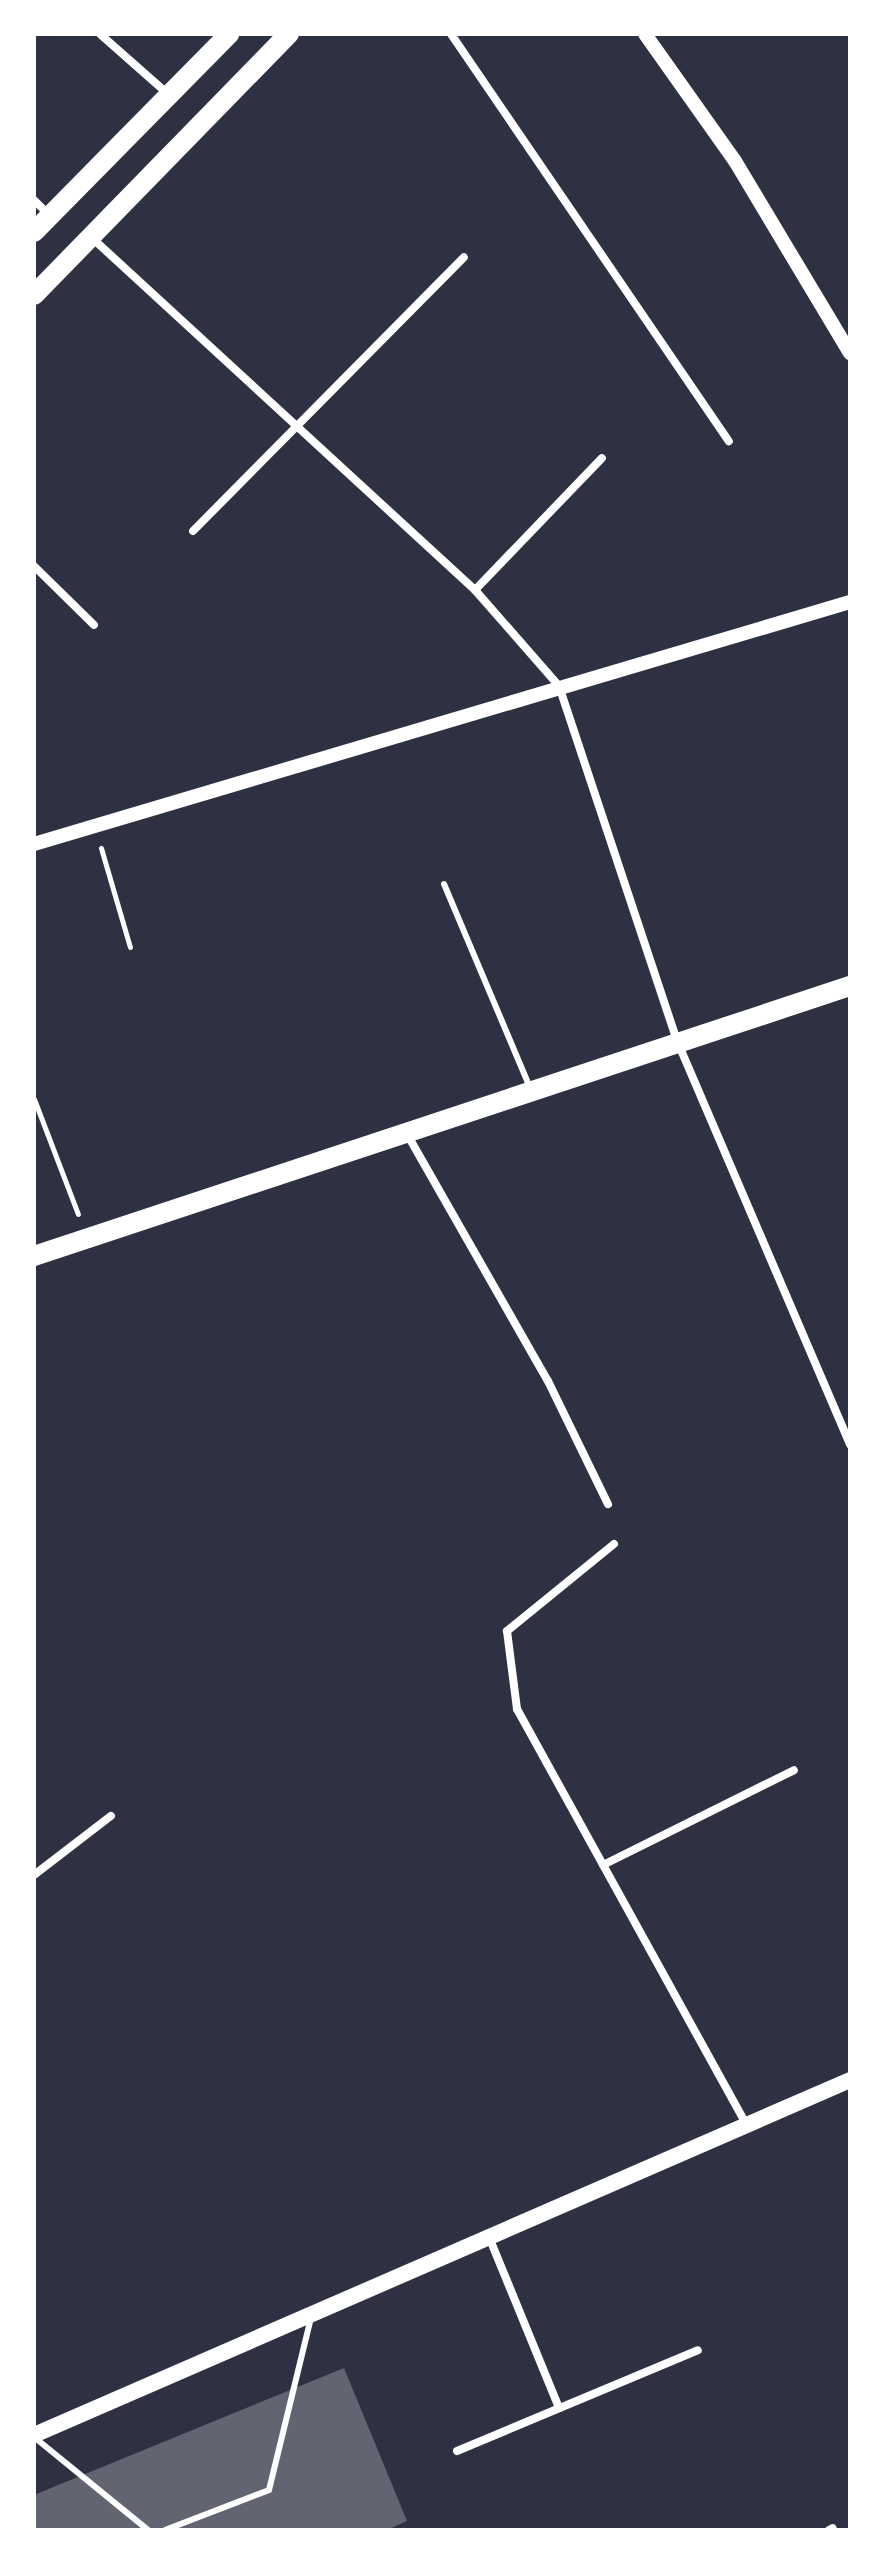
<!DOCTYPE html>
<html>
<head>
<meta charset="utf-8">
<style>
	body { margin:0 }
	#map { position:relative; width:884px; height:2564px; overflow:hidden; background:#2d3142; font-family:Cabin,sans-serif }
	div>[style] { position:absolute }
	.building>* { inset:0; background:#626471 }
	.path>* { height:5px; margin:-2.5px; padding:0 2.5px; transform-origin:2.5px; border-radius:2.5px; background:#fff }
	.service>* { height:6px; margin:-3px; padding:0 3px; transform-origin:3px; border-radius:3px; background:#fff }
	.minor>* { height:8px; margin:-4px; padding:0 4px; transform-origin:4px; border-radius:4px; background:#fff }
	.tertiary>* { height:14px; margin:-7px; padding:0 7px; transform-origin:7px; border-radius:7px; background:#fff }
	.secondary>* { height:16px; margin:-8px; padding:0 8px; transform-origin:8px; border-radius:8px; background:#fff }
	.primary>* { height:20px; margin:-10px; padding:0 10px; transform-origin:10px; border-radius:10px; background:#fff }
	span { translate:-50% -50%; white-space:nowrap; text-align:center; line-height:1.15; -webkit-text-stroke:6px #fff; paint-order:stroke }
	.frame { position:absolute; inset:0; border:36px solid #fff; pointer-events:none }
</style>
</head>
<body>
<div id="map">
	<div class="building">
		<div style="clip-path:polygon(344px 2368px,407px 2521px,387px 2530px,34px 2530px,34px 2495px)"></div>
	</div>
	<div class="path">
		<div style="left:101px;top:848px;width:103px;rotate:73.7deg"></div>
		<div style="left:34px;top:1099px;width:123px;rotate:69.1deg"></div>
	</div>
	<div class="service">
		<div style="left:444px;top:884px;width:221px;rotate:67.1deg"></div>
		<div style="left:34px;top:2437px;width:147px;rotate:39.2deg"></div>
		<div style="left:165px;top:2530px;width:111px;rotate:-21deg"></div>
		<div style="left:269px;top:2490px;width:177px;rotate:-76.3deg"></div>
	</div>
	<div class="minor">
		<div style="left:100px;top:34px;width:91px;rotate:41.4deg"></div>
		<div style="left:451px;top:34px;width:493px;rotate:55.7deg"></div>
		<div style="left:34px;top:200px;width:23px;rotate:45deg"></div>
		<div style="left:91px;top:237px;width:522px;rotate:42.59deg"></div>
		<div style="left:475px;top:590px;width:128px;rotate:48.8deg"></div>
		<div style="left:559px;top:686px;width:376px;rotate:71.6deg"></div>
		<div style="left:678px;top:1043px;width:437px;rotate:66.8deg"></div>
		<div style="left:193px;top:531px;width:385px;rotate:-45.3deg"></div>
		<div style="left:34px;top:566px;width:84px;rotate:44.5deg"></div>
		<div style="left:475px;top:590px;width:183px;rotate:-46.1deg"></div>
		<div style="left:407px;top:1134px;width:284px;rotate:60.3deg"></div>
		<div style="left:548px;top:1381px;width:137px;rotate:64deg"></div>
		<div style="left:614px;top:1544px;width:138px;rotate:140.9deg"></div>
		<div style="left:507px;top:1631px;width:79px;rotate:82.7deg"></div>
		<div style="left:517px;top:1709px;width:475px;rotate:61.1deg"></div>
		<div style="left:603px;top:1865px;width:213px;rotate:-26.4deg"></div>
		<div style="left:34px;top:1875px;width:97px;rotate:-37.5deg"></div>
		<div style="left:489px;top:2237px;width:185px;rotate:67.7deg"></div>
		<div style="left:457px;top:2451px;width:261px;rotate:-22.7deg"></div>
		<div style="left:829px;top:2530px;width:4px;rotate:-27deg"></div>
	</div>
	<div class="tertiary">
		<div style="left:645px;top:34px;width:156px;rotate:54.7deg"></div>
		<div style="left:735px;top:161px;width:224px;rotate:59.1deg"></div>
		<div style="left:34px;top:844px;width:851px;rotate:-16.52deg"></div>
	</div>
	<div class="secondary">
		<div style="left:34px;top:2435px;width:890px;rotate:-23.51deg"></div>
	</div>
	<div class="primary">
		<div style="left:34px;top:232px;width:278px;rotate:-45.4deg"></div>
		<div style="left:34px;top:295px;width:365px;rotate:-45.7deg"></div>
		<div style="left:34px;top:1256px;width:860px;rotate:-18.31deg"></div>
	</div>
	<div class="frame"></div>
</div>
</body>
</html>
